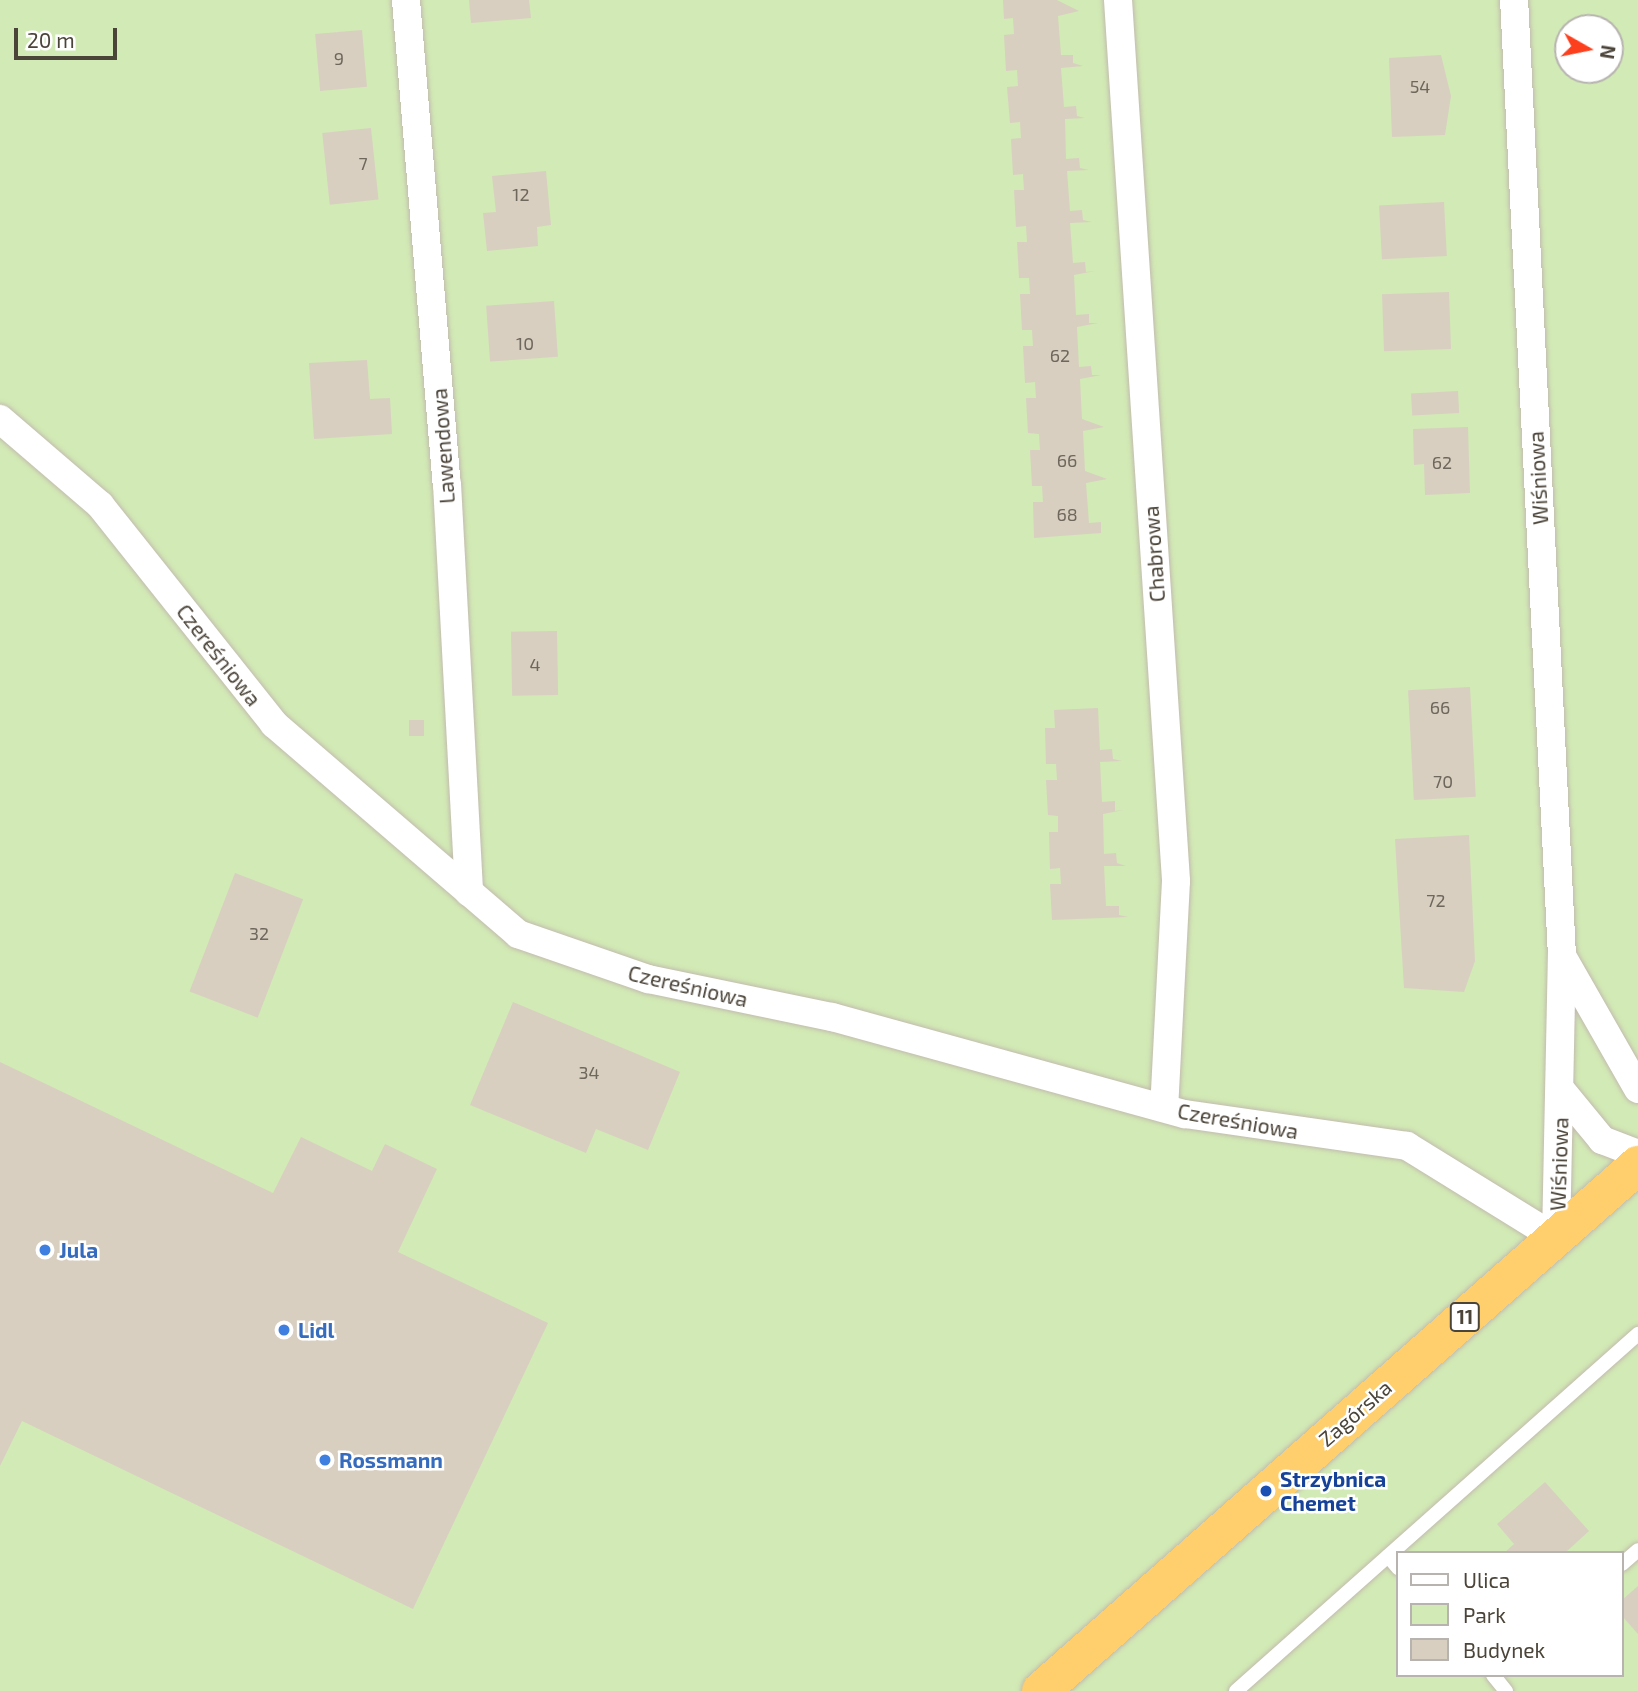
<!DOCTYPE html>
<html>
<head>
<meta charset="utf-8">
<style>
	body { margin:0 }
	#map { position:relative; width:1638px; height:1691px; overflow:hidden; background:#f6f3ec; font-family:"Exo 2",sans-serif }
	div>[style] { position:absolute }
	.green>* { inset:0; background:#d2eab5 }
	.building>* { inset:0; background:#d8cfc1; transform-origin:0 0 }
	.roads { filter:drop-shadow(0 0 2px #c2bbae) drop-shadow(0 0 2px #c2bbae) }
	.lane>* { height:14px; margin:-7px; padding:0 7px; transform-origin:7px; border-radius:7px; background:#fff }
	.street>* { height:28px; margin:-14px; padding:0 14px; transform-origin:14px; border-radius:14px; background:#fff }
	.highway>* { height:38px; margin:-19px; padding:0 19px; transform-origin:19px; border-radius:19px; background:#ffcf6e }
	.dots>* { width:19px; height:19px; translate:-50% -50%; box-sizing:border-box; border:4px solid #fff; border-radius:50% }
	span { translate:-50% -50%; white-space:nowrap; text-align:center; line-height:1.15; -webkit-text-stroke:5px #fff; paint-order:stroke }
	.number-label { font-size:18px; color:#6e675b }
	.number-label span { -webkit-text-stroke-width:0 }
	.shield-label span { padding:2px 5px; background:#fff; border:2px solid; border-radius:5px; -webkit-text-stroke-width:0 }
	.shield-label { font-size:19px; color:#4b4439; font-weight:700 }
	.street-label { font-size:21px; color:#4b4439 }
	.shop-label { font-size:21px; color:#366cbe; font-weight:700 }
	.left { translate:0 -50%; text-align:left }
	.transit-label { font-size:21px; color:#164399; font-weight:700 }
	.legend { position:absolute; left:1396px; top:1551px; width:228px; height:126px; box-sizing:border-box; background:#fff; border:2px solid #b7b4b0; margin:0; padding:9px 12px; list-style:none; font-size:21px; color:#4b4439 }
	.legend li { display:flex; align-items:center; gap:14px; height:35px }
	.legend b { width:35px; border:2px solid #b7b4b0 }
	.north { position:absolute; left:1554px; top:14px; width:70px; height:70px; box-sizing:border-box; background:#fff; border:2px solid #b7b4b0; border-radius:50%; rotate:99deg; font-size:19px; font-weight:700; line-height:28px; text-align:center; color:#4b4439 }
	.north::after { content:''; display:block; margin:auto; width:24px; height:32px; background:#fc3f1d; clip-path:polygon(50% 0,100% 100%,50% 72%,0 100%) }
	.scale { position:absolute; left:14px; top:28px; width:103px; height:32px; box-sizing:border-box; border:4px solid #4b4439; border-top:0; padding-left:9px; font-size:21px; line-height:24px; white-space:nowrap; color:#4b4439; -webkit-text-stroke:5px #fff; paint-order:stroke }
</style>
</head>
<body>
<div id="map">
	<div class="green">
		<div style="clip-path:polygon(evenodd,0 0,1638px 0,1638px 1691px,0 1691px,0 0,1568px 28px,1610px 28px,1610px 70px,1568px 70px,1568px 28px,0 0,1398px 1553px,1622px 1553px,1622px 1675px,1398px 1675px,1398px 1553px)"></div>
	</div>
	<div class="building">
		<div style="clip-path:polygon(469px 0,529px 0,531px 18px,471px 23px)"></div>
		<div style="clip-path:polygon(1003px 0,1057px 0,1079px 11px,1058px 16px,1061px 55px,1073px 55px,1073px 63px,1083px 66px,1061px 68px,1064px 107px,1076px 106px,1077px 116px,1085px 118px,1065px 119px,1066px 159px,1079px 158px,1080px 168px,1089px 170px,1067px 171px,1070px 211px,1082px 210px,1083px 220px,1092px 222px,1070px 223px,1073px 263px,1085px 262px,1086px 272px,1095px 271px,1074px 275px,1076px 315px,1089px 314px,1089px 323px,1098px 323px,1077px 327px,1079px 367px,1091px 366px,1092px 375px,1101px 375px,1080px 379px,1082px 419px,1104px 427px,1083px 431px,1085px 471px,1107px 479px,1086px 483px,1089px 523px,1101px 522px,1101px 533px,1034px 538px,1033px 502px,1043px 502px,1042px 486px,1032px 486px,1030px 450px,1040px 450px,1039px 434px,1028px 433px,1026px 398px,1036px 398px,1035px 382px,1025px 383px,1023px 346px,1033px 346px,1032px 330px,1022px 330px,1020px 294px,1030px 294px,1029px 278px,1019px 278px,1017px 242px,1027px 242px,1026px 226px,1016px 227px,1014px 190px,1024px 190px,1023px 174px,1013px 175px,1011px 139px,1021px 138px,1020px 122px,1010px 123px,1007px 87px,1018px 86px,1017px 70px,1006px 71px,1004px 35px,1014px 34px,1013px 18px,1004px 19px)"></div>
		<div style="left:362px;top:30px;width:57px;height:47px;rotate:85deg"></div>
		<div style="clip-path:polygon(1441px 55px,1451px 96px,1445px 135px,1392px 137px,1389px 58px)"></div>
		<div style="left:371px;top:128px;width:72px;height:49px;rotate:84deg"></div>
		<div style="clip-path:polygon(546px 171px,551px 225px,537px 227px,538px 246px,487px 251px,483px 213px,496px 212px,492px 176px)"></div>
		<div style="left:1444px;top:202px;width:54px;height:65px;rotate:87deg"></div>
		<div style="left:1449px;top:292px;width:57px;height:67px;rotate:88deg"></div>
		<div style="left:554px;top:301px;width:56px;height:68px;rotate:86deg"></div>
		<div style="clip-path:polygon(367px 360px,370px 399px,390px 398px,392px 434px,314px 439px,309px 363px)"></div>
		<div style="left:1458px;top:391px;width:22px;height:47px;rotate:87deg"></div>
		<div style="clip-path:polygon(1468px 427px,1470px 493px,1425px 495px,1424px 464px,1414px 465px,1413px 429px)"></div>
		<div style="left:557px;top:631px;width:64px;height:46px;rotate:89deg"></div>
		<div style="left:1470px;top:687px;width:110px;height:62px;rotate:87deg"></div>
		<div style="clip-path:polygon(1098px 708px,1100px 750px,1112px 749px,1113px 759px,1122px 761px,1100px 762px,1102px 802px,1115px 801px,1115px 811px,1124px 810px,1103px 814px,1104px 854px,1116px 853px,1117px 863px,1126px 866px,1104px 866px,1106px 906px,1119px 906px,1119px 915px,1128px 917px,1052px 920px,1050px 884px,1061px 884px,1060px 868px,1050px 869px,1049px 832px,1058px 832px,1058px 816px,1048px 815px,1046px 780px,1057px 780px,1056px 764px,1046px 764px,1045px 728px,1055px 728px,1054px 710px)"></div>
		<div style="left:424px;top:720px;width:16px;height:15px;rotate:90deg"></div>
		<div style="clip-path:polygon(1469px 835px,1475px 961px,1464px 992px,1404px 988px,1395px 839px)"></div>
		<div style="left:235px;top:873px;width:73px;height:127px;rotate:21deg"></div>
		<div style="clip-path:polygon(513px 1002px,680px 1072px,648px 1150px,596px 1129px,586px 1153px,470px 1105px)"></div>
		<div style="clip-path:polygon(0 1062px,273px 1193px,301px 1137px,372px 1171px,385px 1144px,437px 1169px,398px 1252px,548px 1323px,413px 1609px,22px 1421px,0 1466px)"></div>
		<div style="clip-path:polygon(1545px 1482px,1589px 1531px,1565px 1553px,1504px 1553px,1514px 1544px,1497px 1524px)"></div>
		<div style="clip-path:polygon(1638px 1586px,1638px 1634px,1622px 1616px,1622px 1600px)"></div>
	</div>
	<div class="roads">
		<div class="lane">
			<div style="left:1388px;top:1556px;width:16px;rotate:50deg"></div>
			<div style="left:1622px;top:1564px;width:21px;rotate:-41deg"></div>
			<div style="left:1493px;top:1675px;width:21px;rotate:51deg"></div>
			<div style="left:1236px;top:1691px;width:538px;rotate:-41.61deg"></div>
		</div>
		<div class="street">
			<div style="left:406px;top:0;width:486px;rotate:85.2deg"></div>
			<div style="left:447px;top:484px;width:409px;rotate:86.9deg"></div>
			<div style="left:1118px;top:0;width:883px;rotate:86.23deg"></div>
			<div style="left:1176px;top:881px;width:226px;rotate:93deg"></div>
			<div style="left:0;top:419px;width:132px;rotate:40.7deg"></div>
			<div style="left:100px;top:505px;width:280px;rotate:51.5deg"></div>
			<div style="left:274px;top:724px;width:322px;rotate:40.7deg"></div>
			<div style="left:518px;top:934px;width:138px;rotate:19.1deg"></div>
			<div style="left:648px;top:979px;width:188px;rotate:11.7deg"></div>
			<div style="left:832px;top:1017px;width:366px;rotate:15.4deg"></div>
			<div style="left:1185px;top:1114px;width:224px;rotate:8.2deg"></div>
			<div style="left:1407px;top:1146px;width:175px;rotate:31.7deg"></div>
			<div style="left:1556px;top:1238px;width:282px;rotate:-88.8deg"></div>
			<div style="left:1562px;top:956px;width:957px;rotate:-92.87deg"></div>
			<div style="left:1562px;top:956px;width:153px;rotate:60.3deg"></div>
			<div style="left:1561px;top:1090px;width:65px;rotate:50.6deg"></div>
			<div style="left:1602px;top:1140px;width:39px;rotate:21deg"></div>
		</div>
		<div class="highway">
			<div style="left:1041px;top:1691px;width:796px;rotate:-41.38deg"></div>
		</div>
	</div>
	<div class="dots">
		<div style="left:45px;top:1250px;background:#3f7fe0"></div>
		<div style="left:284px;top:1330px;background:#3f7fe0"></div>
		<div style="left:325px;top:1460px;background:#3f7fe0"></div>
		<div style="left:1266px;top:1491px;background:#1a4fb4"></div>
	</div>
	<div class="number-label">
		<span style="left:339px;top:58px">9</span>
		<span style="left:1420px;top:86px">54</span>
		<span style="left:363px;top:163px">7</span>
		<span style="left:521px;top:194px">12</span>
		<span style="left:525px;top:343px">10</span>
		<span style="left:1060px;top:355px">62</span>
		<span style="left:1067px;top:460px">66</span>
		<span style="left:1442px;top:462px">62</span>
		<span style="left:1067px;top:514px">68</span>
		<span style="left:535px;top:664px">4</span>
		<span style="left:1440px;top:707px">66</span>
		<span style="left:1443px;top:781px">70</span>
		<span style="left:1436px;top:900px">72</span>
		<span style="left:259px;top:933px">32</span>
		<span style="left:589px;top:1072px">34</span>
	</div>
	<div class="shield-label">
		<span style="left:1465px;top:1317px">11</span>
	</div>
	<div class="street-label">
		<span style="left:443px;top:446px;rotate:-94deg">Lawendowa</span>
		<span style="left:1538px;top:478px;rotate:-93deg">Wiśniowa</span>
		<span style="left:1154px;top:554px;rotate:-94deg">Chabrowa</span>
		<span style="left:219px;top:655px;rotate:52deg">Czereśniowa</span>
		<span style="left:688px;top:986px;rotate:13deg">Czereśniowa</span>
		<span style="left:1238px;top:1121px;rotate:10deg">Czereśniowa</span>
		<span style="left:1559px;top:1164px;rotate:-88deg">Wiśniowa</span>
		<span style="left:1355px;top:1413px;rotate:-41deg">Zagórska</span>
	</div>
	<div class="shop-label">
		<span class="left" style="left:59px;top:1250px">Jula</span>
		<span class="left" style="left:298px;top:1330px">Lidl</span>
		<span class="left" style="left:339px;top:1460px">Rossmann</span>
	</div>
	<div class="transit-label">
		<span class="left" style="left:1280px;top:1491px">Strzybnica<br>Chemet</span>
	</div>
	<ul class="legend">
	<li><b style="height:9px;background:#fff"></b>Ulica</li>
	<li><b style="height:19px;background:#d2eab5"></b>Park</li>
	<li><b style="height:19px;background:#d8cfc1"></b>Budynek</li>
	</ul>
	<div class="north">N</div>
	<div class="scale">20 m</div>
</div>
</body>
</html>
